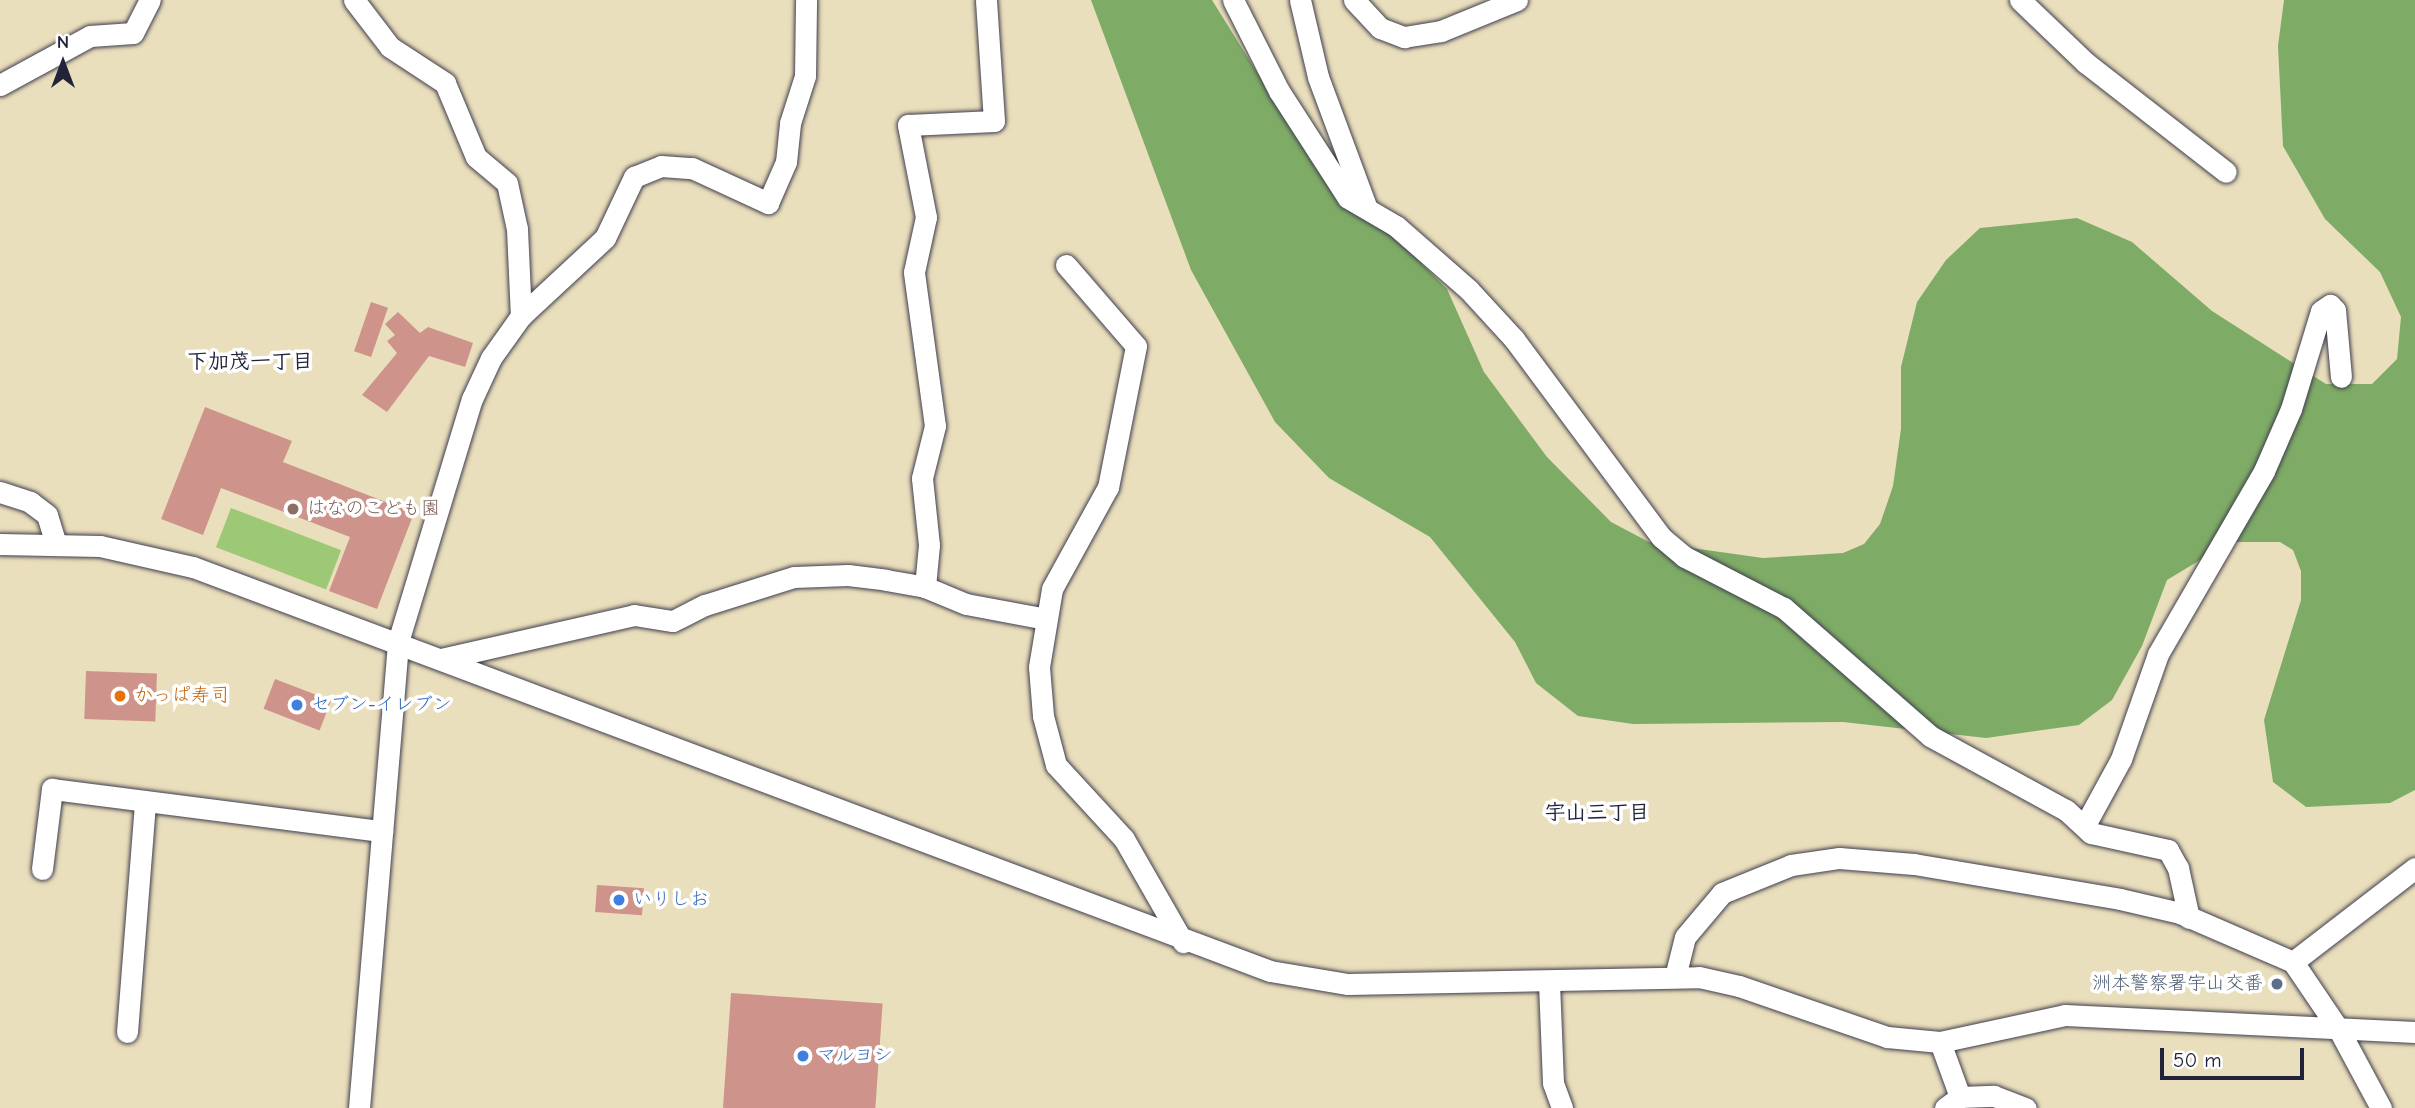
<!DOCTYPE html>
<html>
<head>
<meta charset="utf-8">
<style>
	body { margin:0 }
	#map { position:relative; width:2415px; height:1108px; overflow:hidden; background:#eadfbc; font-family:"Comic Neue","Klee One",sans-serif }
	div>[style] { position:absolute }
	.green>* { inset:0; background:#9dc875; transform-origin:0 0 }
	.forest>* { inset:0; background:#7eac66 }
	.building>* { inset:0; background:#ce948b; transform-origin:0 0 }
	.roads { filter:drop-shadow(0 0 2px #403e4e) drop-shadow(0 0 2px #403e4e) }
	.minor>* { height:21px; margin:-10.5px; padding:0 10.5px; transform-origin:10.5px; border-radius:10.5px; background:#fff }
	.dots>* { width:19px; height:19px; translate:-50% -50%; box-sizing:border-box; border:4px solid #fff; border-radius:50% }
	span { translate:-50% -50%; white-space:nowrap; text-align:center; line-height:1.15; -webkit-text-stroke:7px #fff; paint-order:stroke }
	.education-label { font-size:19px; color:#785e54 }
	.left { translate:0 -50%; text-align:left }
	.food-label { font-size:19px; color:#c56008 }
	.shop-label { font-size:19px; color:#366cbe }
	.service-label { font-size:19px; color:#4e5e75 }
	.right { translate:-100% -50%; text-align:right }
	.neighbourhood-label { font-size:21px; color:#22223b; font-weight:700 }
	.north { position:absolute; left:28px; top:28px; width:70px; height:70px; -webkit-text-stroke:5px #fff; paint-order:stroke; rotate:0deg; font-size:19px; font-weight:700; line-height:28px; text-align:center; color:#22223b }
	.north::after { content:''; display:block; margin:auto; width:24px; height:32px; background:#22223b; clip-path:polygon(50% 0,100% 100%,50% 72%,0 100%) }
	.scale { position:absolute; left:2160px; top:1048px; width:144px; height:32px; box-sizing:border-box; border:4px solid #22223b; border-top:0; padding-left:9px; font-size:21px; line-height:24px; white-space:nowrap; color:#22223b; -webkit-text-stroke:5px #fff; paint-order:stroke }
</style>
</head>
<body>
<div id="map">
	<div class="green">
		<div style="left:231px;top:508px;width:118px;height:42px;rotate:21deg"></div>
	</div>
	<div class="forest">
		<div style="clip-path:polygon(1091px 0,1212px 0,1340px 206px,1394px 236px,1447px 289px,1484px 372px,1547px 457px,1611px 522px,1649px 542px,1763px 558px,1843px 553px,1864px 544px,1880px 524px,1893px 486px,1901px 429px,1901px 367px,1917px 302px,1946px 260px,1980px 228px,2077px 218px,2132px 242px,2212px 311px,2326px 384px,2372px 384px,2397px 359px,2401px 317px,2380px 272px,2325px 219px,2283px 146px,2278px 46px,2284px 0,2415px 0,2415px 790px,2390px 803px,2306px 807px,2273px 782px,2264px 720px,2301px 600px,2301px 571px,2293px 550px,2280px 542px,2230px 542px,2167px 580px,2142px 646px,2112px 700px,2079px 725px,1986px 738px,1843px 722px,1633px 724px,1578px 716px,1536px 683px,1515px 642px,1430px 537px,1329px 478px,1275px 422px,1191px 270px)"></div>
	</div>
	<div class="building">
		<div style="left:371px;top:302px;width:18px;height:52px;rotate:19deg"></div>
		<div style="clip-path:polygon(398px 312px,420px 333px,428px 327px,473px 343px,465px 367px,429px 356px,387px 412px,362px 395px,397px 353px,387px 341px,395px 335px,385px 324px)"></div>
		<div style="clip-path:polygon(205px 407px,292px 441px,283px 462px,414px 513px,377px 609px,329px 591px,350px 537px,221px 488px,203px 535px,161px 519px)"></div>
		<div style="left:86px;top:671px;width:71px;height:48px;rotate:2deg"></div>
		<div style="left:275px;top:679px;width:60px;height:32px;rotate:21deg"></div>
		<div style="left:597px;top:885px;width:47px;height:27px;rotate:4deg"></div>
		<div style="left:731px;top:993px;width:152px;height:115px;rotate:4deg"></div>
	</div>
	<div class="roads">
		<div class="minor">
			<div style="left:354px;top:0;width:59px;rotate:52.5deg"></div>
			<div style="left:390px;top:47px;width:66px;rotate:33.2deg"></div>
			<div style="left:445px;top:83px;width:80px;rotate:67.3deg"></div>
			<div style="left:476px;top:157px;width:40px;rotate:40deg"></div>
			<div style="left:507px;top:183px;width:47px;rotate:77.7deg"></div>
			<div style="left:517px;top:229px;width:87px;rotate:87.4deg"></div>
			<div style="left:1233px;top:0;width:102px;rotate:63.2deg"></div>
			<div style="left:1279px;top:91px;width:127px;rotate:57.2deg"></div>
			<div style="left:1348px;top:198px;width:56px;rotate:30.3deg"></div>
			<div style="left:1396px;top:226px;width:97px;rotate:41.2deg"></div>
			<div style="left:1469px;top:290px;width:67px;rotate:47.4deg"></div>
			<div style="left:1514px;top:339px;width:247px;rotate:53.4deg"></div>
			<div style="left:1661px;top:537px;width:31px;rotate:40deg"></div>
			<div style="left:1685px;top:557px;width:111px;rotate:27.3deg"></div>
			<div style="left:1784px;top:608px;width:194px;rotate:41.2deg"></div>
			<div style="left:1930px;top:736px;width:155px;rotate:28.6deg"></div>
			<div style="left:2066px;top:810px;width:34px;rotate:43deg"></div>
			<div style="left:2091px;top:833px;width:79px;rotate:12.4deg"></div>
			<div style="left:2168px;top:850px;width:21px;rotate:61deg"></div>
			<div style="left:2178px;top:868px;width:51px;rotate:77.6deg"></div>
			<div style="left:1300px;top:0;width:79px;rotate:76.8deg"></div>
			<div style="left:1318px;top:77px;width:138px;rotate:69.6deg"></div>
			<div style="left:1354px;top:0;width:38px;rotate:47deg"></div>
			<div style="left:1380px;top:28px;width:26px;rotate:21deg"></div>
			<div style="left:1404px;top:37px;width:37px;rotate:-9deg"></div>
			<div style="left:1441px;top:31px;width:82px;rotate:-22.2deg"></div>
			<div style="left:2020px;top:0;width:91px;rotate:43.7deg"></div>
			<div style="left:2086px;top:63px;width:177px;rotate:37.9deg"></div>
			<div style="left:0;top:85px;width:102px;rotate:-28.6deg"></div>
			<div style="left:90px;top:36px;width:43px;rotate:-4deg"></div>
			<div style="left:133px;top:33px;width:37px;rotate:-63deg"></div>
			<div style="left:1066px;top:265px;width:107px;rotate:49.2deg"></div>
			<div style="left:1136px;top:346px;width:144px;rotate:101.2deg"></div>
			<div style="left:1108px;top:487px;width:116px;rotate:118.8deg"></div>
			<div style="left:1052px;top:589px;width:79px;rotate:99.5deg"></div>
			<div style="left:1039px;top:667px;width:49px;rotate:85.3deg"></div>
			<div style="left:1043px;top:716px;width:51px;rotate:75.1deg"></div>
			<div style="left:1056px;top:765px;width:100px;rotate:47.4deg"></div>
			<div style="left:1124px;top:839px;width:119px;rotate:60.2deg"></div>
			<div style="left:0;top:492px;width:32px;rotate:18deg"></div>
			<div style="left:30px;top:502px;width:21px;rotate:37deg"></div>
			<div style="left:47px;top:515px;width:30px;rotate:73deg"></div>
			<div style="left:0;top:544px;width:100px;rotate:1.1deg"></div>
			<div style="left:100px;top:546px;width:95px;rotate:12.7deg"></div>
			<div style="left:193px;top:567px;width:1150px;rotate:20.56deg"></div>
			<div style="left:1270px;top:971px;width:79px;rotate:9.5deg"></div>
			<div style="left:1348px;top:984px;width:351px;rotate:-1.1deg"></div>
			<div style="left:1699px;top:977px;width:41px;rotate:12.7deg"></div>
			<div style="left:1739px;top:986px;width:157px;rotate:19deg"></div>
			<div style="left:1887px;top:1037px;width:53px;rotate:5.4deg"></div>
			<div style="left:1940px;top:1042px;width:128px;rotate:-12.2deg"></div>
			<div style="left:2065px;top:1015px;width:350px;rotate:2.8deg"></div>
			<div style="left:925px;top:587px;width:42px;rotate:-84.6deg"></div>
			<div style="left:929px;top:545px;width:67px;rotate:-96deg"></div>
			<div style="left:922px;top:478px;width:54px;rotate:-76deg"></div>
			<div style="left:935px;top:426px;width:155px;rotate:-97.8deg"></div>
			<div style="left:914px;top:272px;width:56px;rotate:-77.7deg"></div>
			<div style="left:926px;top:217px;width:94px;rotate:-101.1deg"></div>
			<div style="left:908px;top:125px;width:86px;rotate:-2.7deg"></div>
			<div style="left:994px;top:121px;width:121px;rotate:-93.8deg"></div>
			<div style="left:441px;top:659px;width:198px;rotate:-12.8deg"></div>
			<div style="left:634px;top:615px;width:39px;rotate:9deg"></div>
			<div style="left:673px;top:621px;width:36px;rotate:-27deg"></div>
			<div style="left:705px;top:605px;width:93px;rotate:-17.5deg"></div>
			<div style="left:794px;top:577px;width:54px;rotate:-2.1deg"></div>
			<div style="left:848px;top:575px;width:38px;rotate:7deg"></div>
			<div style="left:886px;top:580px;width:40px;rotate:10deg"></div>
			<div style="left:925px;top:587px;width:44px;rotate:22.5deg"></div>
			<div style="left:966px;top:604px;width:81px;rotate:10.6deg"></div>
			<div style="left:2085px;top:825px;width:75px;rotate:-61.4deg"></div>
			<div style="left:2121px;top:759px;width:111px;rotate:-70.6deg"></div>
			<div style="left:2158px;top:654px;width:211px;rotate:-59.9deg"></div>
			<div style="left:2264px;top:471px;width:68px;rotate:-66.5deg"></div>
			<div style="left:2291px;top:409px;width:102px;rotate:-73deg"></div>
			<div style="left:2321px;top:311px;width:11px;rotate:-34deg"></div>
			<div style="left:2330px;top:305px;width:7px;rotate:45deg"></div>
			<div style="left:2335px;top:310px;width:67px;rotate:84.9deg"></div>
			<div style="left:42px;top:869px;width:81px;rotate:-82.9deg"></div>
			<div style="left:52px;top:789px;width:333px;rotate:7.3deg"></div>
			<div style="left:2293px;top:962px;width:154px;rotate:-37.6deg"></div>
			<div style="left:1675px;top:977px;width:41px;rotate:-76deg"></div>
			<div style="left:1685px;top:937px;width:57px;rotate:-49.9deg"></div>
			<div style="left:1722px;top:893px;width:74px;rotate:-22.1deg"></div>
			<div style="left:1791px;top:865px;width:49px;rotate:-8.3deg"></div>
			<div style="left:1839px;top:858px;width:75px;rotate:4.6deg"></div>
			<div style="left:1914px;top:864px;width:209px;rotate:9.6deg"></div>
			<div style="left:2120px;top:899px;width:62px;rotate:13.1deg"></div>
			<div style="left:2180px;top:913px;width:123px;rotate:23.4deg"></div>
			<div style="left:2293px;top:962px;width:82px;rotate:55.9deg"></div>
			<div style="left:2339px;top:1030px;width:89px;rotate:61.7deg"></div>
			<div style="left:1549px;top:983px;width:100px;rotate:87.7deg"></div>
			<div style="left:1553px;top:1083px;width:27px;rotate:70deg"></div>
			<div style="left:127px;top:1032px;width:231px;rotate:-85.5deg"></div>
			<div style="left:1940px;top:1042px;width:59px;rotate:70deg"></div>
			<div style="left:359px;top:1108px;width:468px;rotate:-85.2deg"></div>
			<div style="left:398px;top:642px;width:254px;rotate:-73.1deg"></div>
			<div style="left:472px;top:399px;width:45px;rotate:-65.1deg"></div>
			<div style="left:491px;top:358px;width:52px;rotate:-54.5deg"></div>
			<div style="left:521px;top:316px;width:115px;rotate:-42.9deg"></div>
			<div style="left:605px;top:238px;width:68px;rotate:-64.6deg"></div>
			<div style="left:634px;top:177px;width:29px;rotate:-22deg"></div>
			<div style="left:661px;top:166px;width:31px;rotate:4deg"></div>
			<div style="left:692px;top:168px;width:84px;rotate:24.7deg"></div>
			<div style="left:768px;top:203px;width:45px;rotate:-66.3deg"></div>
			<div style="left:786px;top:162px;width:39px;rotate:-84deg"></div>
			<div style="left:790px;top:123px;width:49px;rotate:-72.3deg"></div>
			<div style="left:805px;top:76px;width:76px;rotate:-89.2deg"></div>
			<div style="left:1945px;top:1108px;width:19px;rotate:-36deg"></div>
			<div style="left:1960px;top:1097px;width:34px;rotate:-2deg"></div>
			<div style="left:1994px;top:1096px;width:34px;rotate:21deg"></div>
		</div>
	</div>
	<div class="dots">
		<div style="left:293px;top:509px;background:#8d6e63"></div>
		<div style="left:120px;top:696px;background:#e8710a"></div>
		<div style="left:297px;top:705px;background:#3f7fe0"></div>
		<div style="left:619px;top:900px;background:#3f7fe0"></div>
		<div style="left:2277px;top:984px;background:#5c6f8a"></div>
		<div style="left:803px;top:1056px;background:#3f7fe0"></div>
	</div>
	<div class="education-label">
		<span class="left" style="left:307px;top:509px">はなのこども園</span>
	</div>
	<div class="food-label">
		<span class="left" style="left:134px;top:696px">かっぱ寿司</span>
	</div>
	<div class="shop-label">
		<span class="left" style="left:311px;top:705px">セブン-イレブン</span>
		<span class="left" style="left:633px;top:900px">いりしお</span>
		<span class="left" style="left:817px;top:1056px">マルヨシ</span>
	</div>
	<div class="service-label">
		<span class="right" style="left:2263px;top:984px">洲本警察署宇山交番</span>
	</div>
	<div class="neighbourhood-label">
		<span style="left:250px;top:361px">下加茂一丁目</span>
		<span style="left:1597px;top:812px">宇山三丁目</span>
	</div>
	<div class="north">N</div>
	<div class="scale">50 m</div>
</div>
</body>
</html>
